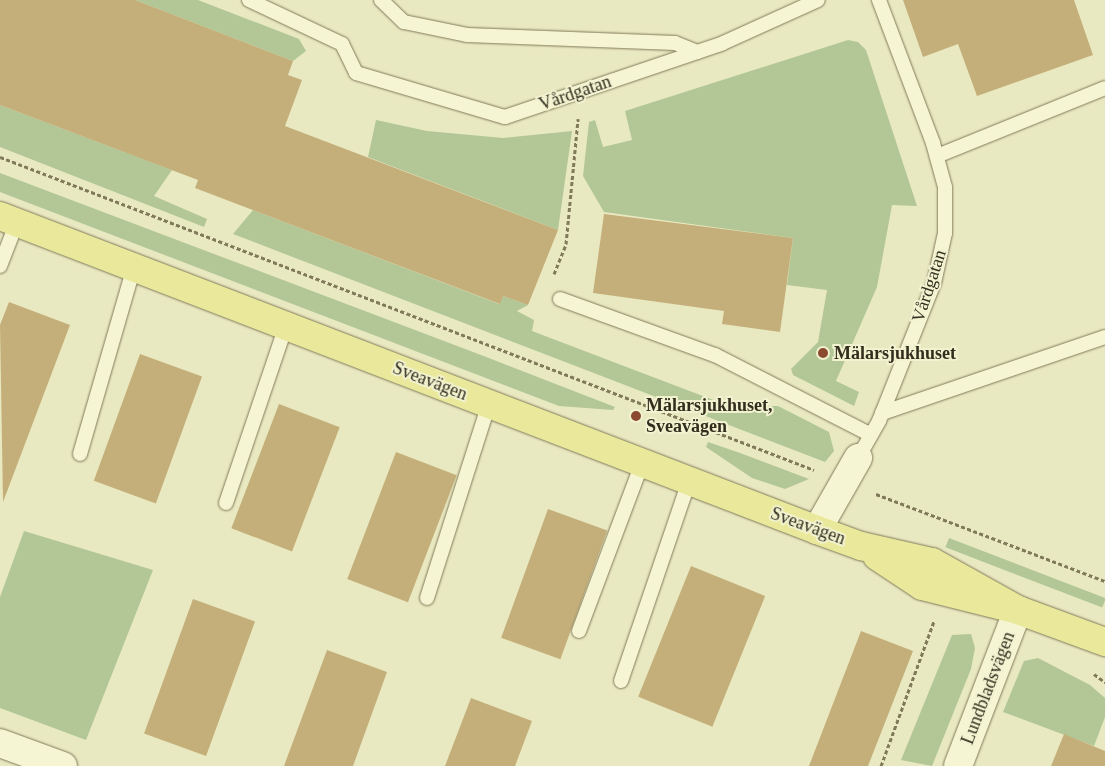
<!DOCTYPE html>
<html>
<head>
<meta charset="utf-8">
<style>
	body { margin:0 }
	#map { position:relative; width:1105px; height:766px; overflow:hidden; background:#e9e9c1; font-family:"Times New Roman",serif }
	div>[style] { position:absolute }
	.green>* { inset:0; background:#b2c696; transform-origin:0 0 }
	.building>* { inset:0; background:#c4af7a; transform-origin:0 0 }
	.path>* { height:3px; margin-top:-1.5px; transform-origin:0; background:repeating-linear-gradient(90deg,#817a5a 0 4px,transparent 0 6.5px) }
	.roads { filter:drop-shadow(0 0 1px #817a5a) drop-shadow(0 0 1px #817a5a) }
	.lane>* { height:14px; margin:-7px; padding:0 7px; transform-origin:7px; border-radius:7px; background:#f5f5d3 }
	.street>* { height:28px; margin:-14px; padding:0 14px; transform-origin:14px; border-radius:14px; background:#f5f5d3 }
	.primary>* { height:28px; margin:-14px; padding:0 14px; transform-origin:14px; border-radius:14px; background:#eae99b }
	.dots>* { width:14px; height:14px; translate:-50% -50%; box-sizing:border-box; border:2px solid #f1f2d0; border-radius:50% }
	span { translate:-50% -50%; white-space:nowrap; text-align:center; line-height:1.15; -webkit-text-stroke:4px #f1f2d0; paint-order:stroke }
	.street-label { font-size:18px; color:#322d1d }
	.poi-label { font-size:18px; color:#322d1d; font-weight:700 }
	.left { translate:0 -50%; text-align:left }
</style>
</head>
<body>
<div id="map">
	<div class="green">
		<div style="clip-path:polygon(135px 0,198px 0,299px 39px,306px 51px,293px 61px)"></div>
		<div style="clip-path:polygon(848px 40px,858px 42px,866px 50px,917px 206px,892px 205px,877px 287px,836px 381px,859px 392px,854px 406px,793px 375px,791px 369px,818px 342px,827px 290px,787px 285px,793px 238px,604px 212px,583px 176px,589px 122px,595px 120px,603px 147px,632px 140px,625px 111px)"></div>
		<div style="clip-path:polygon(0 105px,172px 170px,154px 196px,207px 219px,204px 227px,0 147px)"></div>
		<div style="clip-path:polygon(376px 120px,427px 131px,503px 138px,572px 131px,558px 230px,368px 157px)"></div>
		<div style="clip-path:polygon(0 173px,481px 355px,615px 407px,613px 410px,559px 406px,0 192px)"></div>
		<div style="clip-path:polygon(253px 210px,499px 304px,503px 296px,528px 305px,517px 311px,534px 320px,532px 331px,729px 406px,778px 406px,829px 432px,834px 451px,825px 462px,233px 234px)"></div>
		<div style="clip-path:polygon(708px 442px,740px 453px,809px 479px,785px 489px,752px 478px,706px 447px)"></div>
		<div style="clip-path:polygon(24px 531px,153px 570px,86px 740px,0 708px,0 597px)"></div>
		<div style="left:949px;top:538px;width:168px;height:10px;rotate:21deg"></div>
		<div style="clip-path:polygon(971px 634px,975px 648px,971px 669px,932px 766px,901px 760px,952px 635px)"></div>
		<div style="clip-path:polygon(1038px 658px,1090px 685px,1105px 698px,1105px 717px,1094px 746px,1003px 712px,1024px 661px)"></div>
	</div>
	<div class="building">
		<div style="clip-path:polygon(0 0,135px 0,293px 61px,288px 75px,302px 80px,285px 126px,558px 230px,528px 305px,503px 296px,500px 304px,195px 188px,198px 180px,0 105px)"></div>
		<div style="clip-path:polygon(903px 0,1074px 0,1093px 55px,977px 96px,958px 44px,923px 57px)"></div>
		<div style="clip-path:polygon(604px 214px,793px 238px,780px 332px,722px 324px,724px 311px,593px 293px)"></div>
		<div style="clip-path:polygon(9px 302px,70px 325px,3px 502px,0 325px)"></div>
		<div style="left:140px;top:354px;width:66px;height:135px;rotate:20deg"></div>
		<div style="left:279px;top:404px;width:65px;height:133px;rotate:21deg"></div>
		<div style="left:396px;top:452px;width:65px;height:136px;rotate:21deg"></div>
		<div style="left:548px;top:509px;width:63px;height:137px;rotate:20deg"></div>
		<div style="left:691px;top:566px;width:80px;height:141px;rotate:22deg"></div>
		<div style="left:193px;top:599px;width:66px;height:143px;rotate:20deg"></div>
		<div style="clip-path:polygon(861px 631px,913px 651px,868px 766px,809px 766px)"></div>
		<div style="clip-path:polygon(327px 650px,387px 672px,353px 766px,284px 766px)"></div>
		<div style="clip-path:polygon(471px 698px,532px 721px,515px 766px,445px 766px)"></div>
		<div style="clip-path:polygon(1064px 734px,1105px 751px,1105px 766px,1051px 766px)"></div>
	</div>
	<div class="path">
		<div style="left:0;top:157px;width:872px;rotate:21.03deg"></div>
		<div style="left:554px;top:274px;width:32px;rotate:-68deg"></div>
		<div style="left:566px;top:244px;width:126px;rotate:-84.5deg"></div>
		<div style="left:876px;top:494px;width:245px;rotate:20.8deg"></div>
		<div style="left:1094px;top:674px;width:14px;rotate:36deg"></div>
		<div style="left:881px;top:766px;width:154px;rotate:-69.9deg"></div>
	</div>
	<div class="roads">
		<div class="lane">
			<div style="left:249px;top:0;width:103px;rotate:25.3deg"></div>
			<div style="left:342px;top:44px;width:32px;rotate:64deg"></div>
			<div style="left:356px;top:73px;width:155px;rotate:16.5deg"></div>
			<div style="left:505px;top:117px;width:230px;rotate:-18.7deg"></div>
			<div style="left:723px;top:43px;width:104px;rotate:-24.4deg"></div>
			<div style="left:381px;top:0;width:32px;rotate:44deg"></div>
			<div style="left:404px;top:22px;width:64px;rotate:11.7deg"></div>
			<div style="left:467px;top:35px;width:208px;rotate:2.2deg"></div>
			<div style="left:675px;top:43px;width:24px;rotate:22deg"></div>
			<div style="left:937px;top:156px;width:181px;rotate:-22deg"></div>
			<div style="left:0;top:266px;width:47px;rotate:-68.9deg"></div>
			<div style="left:560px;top:299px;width:165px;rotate:19.9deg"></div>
			<div style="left:715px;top:355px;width:175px;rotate:27.1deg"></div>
			<div style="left:882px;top:413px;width:236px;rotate:-18.8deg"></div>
			<div style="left:80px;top:454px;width:195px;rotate:-73.9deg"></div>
			<div style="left:858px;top:458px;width:43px;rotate:-60.4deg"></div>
			<div style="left:879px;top:421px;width:149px;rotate:-68.3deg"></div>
			<div style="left:934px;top:283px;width:51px;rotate:-77.6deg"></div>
			<div style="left:945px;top:233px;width:46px;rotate:-90deg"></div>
			<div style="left:945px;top:187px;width:46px;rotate:-105.3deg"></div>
			<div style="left:933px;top:143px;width:153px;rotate:-110.7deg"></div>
			<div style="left:226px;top:503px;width:187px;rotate:-71.3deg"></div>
			<div style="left:427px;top:598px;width:204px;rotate:-72.3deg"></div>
			<div style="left:579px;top:631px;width:179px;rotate:-69.4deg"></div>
			<div style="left:621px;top:681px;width:211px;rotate:-71.2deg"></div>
		</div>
		<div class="street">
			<div style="left:817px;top:530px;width:83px;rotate:-60.3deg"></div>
			<div style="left:0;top:743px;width:67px;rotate:20.1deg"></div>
			<div style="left:958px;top:766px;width:167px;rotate:-69deg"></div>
		</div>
		<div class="primary">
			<div style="left:0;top:216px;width:875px;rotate:21.02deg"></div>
			<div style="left:817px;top:530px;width:47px;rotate:20deg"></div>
			<div style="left:861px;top:546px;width:73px;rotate:12.7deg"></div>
			<div style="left:932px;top:562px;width:98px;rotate:29.2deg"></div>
			<div style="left:877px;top:556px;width:54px;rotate:33.7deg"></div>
			<div style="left:922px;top:586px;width:99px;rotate:14deg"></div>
			<div style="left:1018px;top:610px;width:93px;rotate:20.2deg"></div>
		</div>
	</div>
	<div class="dots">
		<div style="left:823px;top:353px;background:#8b4a30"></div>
		<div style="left:636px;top:416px;background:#8b4a30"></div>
	</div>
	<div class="street-label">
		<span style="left:575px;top:93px;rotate:-19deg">Vårdgatan</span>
		<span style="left:929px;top:286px;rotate:-72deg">Vårdgatan</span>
		<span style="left:430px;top:381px;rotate:21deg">Sveavägen</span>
		<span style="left:808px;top:526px;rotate:20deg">Sveavägen</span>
		<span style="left:988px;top:688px;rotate:-69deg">Lundbladsvägen</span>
	</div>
	<div class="poi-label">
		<span class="left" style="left:834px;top:353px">Mälarsjukhuset</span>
		<span class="left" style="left:646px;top:416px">Mälarsjukhuset,<br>Sveavägen</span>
	</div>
</div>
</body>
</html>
